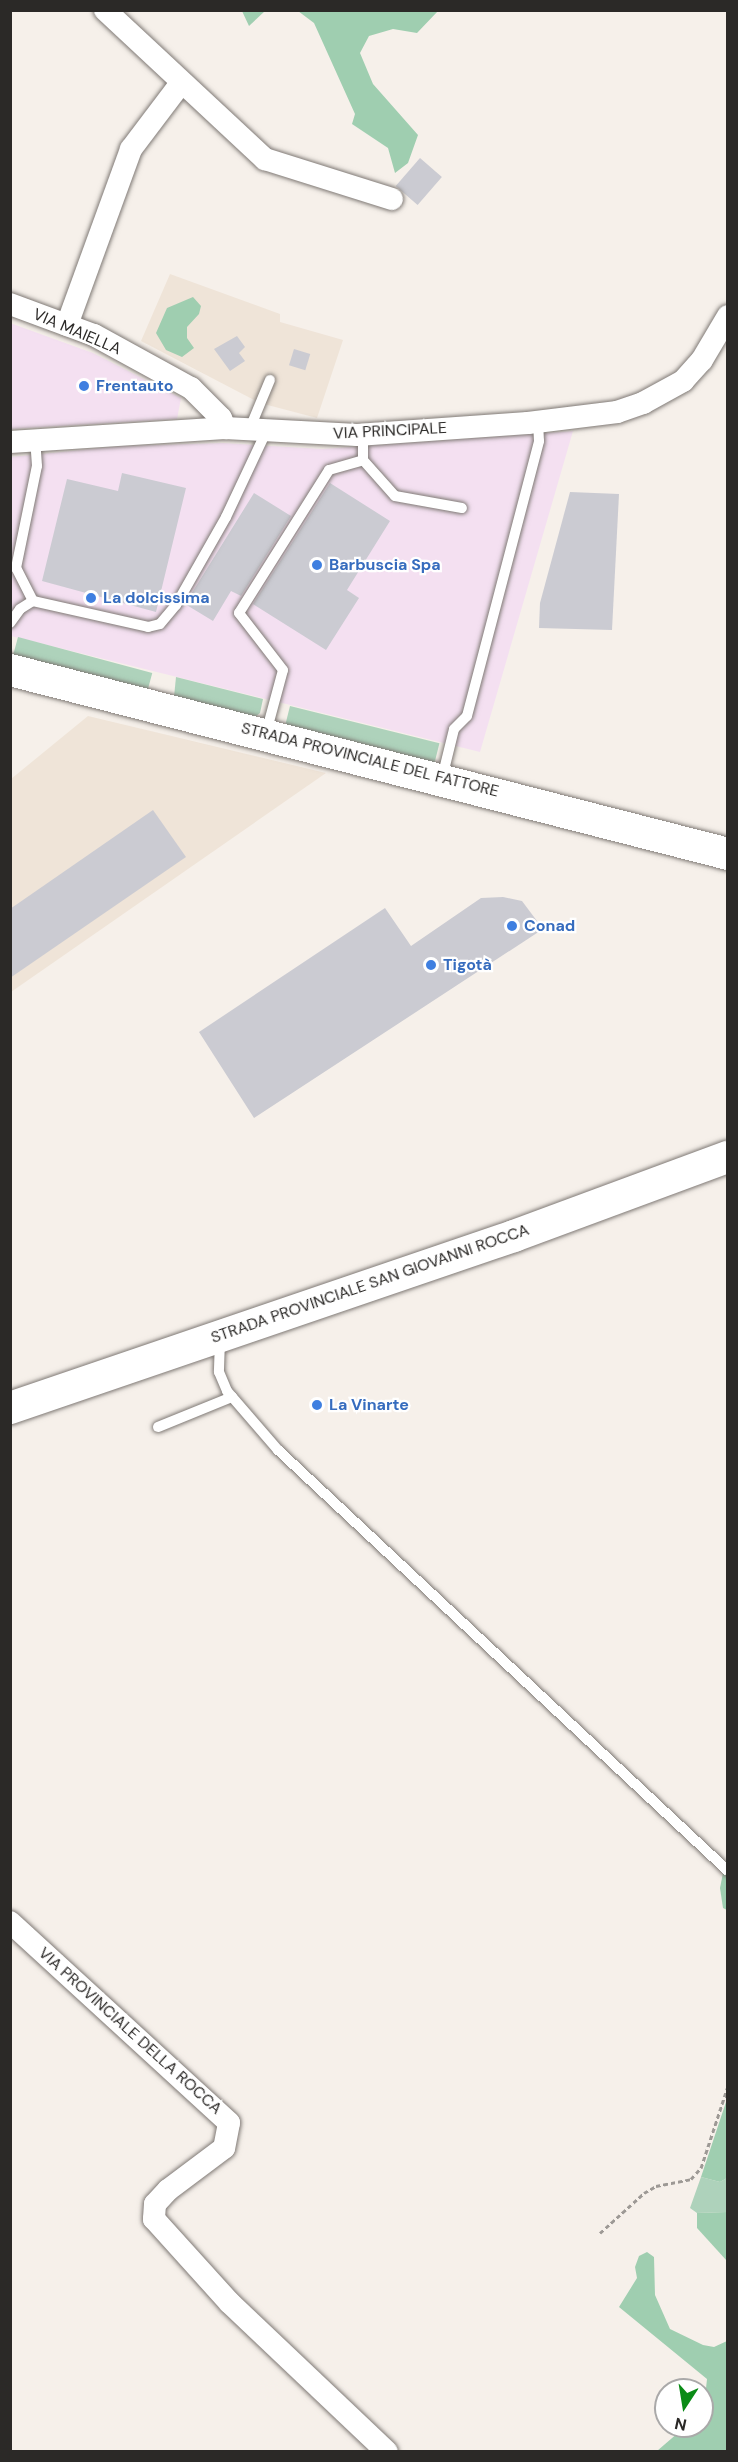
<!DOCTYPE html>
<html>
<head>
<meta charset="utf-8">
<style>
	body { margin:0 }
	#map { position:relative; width:738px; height:2462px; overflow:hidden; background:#f6f0ea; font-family:"DM Sans",sans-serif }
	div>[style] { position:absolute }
	.commercial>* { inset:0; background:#f4e0f1 }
	.built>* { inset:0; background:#efe4d8 }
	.green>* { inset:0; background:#aed2bb; transform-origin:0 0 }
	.forest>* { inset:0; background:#9fceb0 }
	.building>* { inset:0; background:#cbcbd2; transform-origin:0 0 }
	.path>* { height:3px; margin-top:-1.5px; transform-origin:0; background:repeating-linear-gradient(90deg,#9d9995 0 4.5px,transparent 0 7.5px) }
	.roads { filter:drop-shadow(0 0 2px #7f7975) drop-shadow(0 0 2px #7f7975) }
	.lane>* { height:10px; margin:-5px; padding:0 5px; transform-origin:5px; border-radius:5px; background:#fff }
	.street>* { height:22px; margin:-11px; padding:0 11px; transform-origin:11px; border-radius:11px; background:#fff }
	.secondary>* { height:32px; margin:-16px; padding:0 16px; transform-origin:16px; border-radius:16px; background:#fff }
	.dots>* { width:16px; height:16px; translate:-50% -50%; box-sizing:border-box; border:3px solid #fff; border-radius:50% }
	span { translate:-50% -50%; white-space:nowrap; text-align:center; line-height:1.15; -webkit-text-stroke:4.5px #fff; paint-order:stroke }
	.street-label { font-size:16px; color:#2b2927 }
	.shop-label { font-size:16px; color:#366cbe; font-weight:700 }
	.left { translate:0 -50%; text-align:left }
	.frame { position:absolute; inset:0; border:12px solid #2b2927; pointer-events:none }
	.north { position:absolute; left:654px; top:2378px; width:60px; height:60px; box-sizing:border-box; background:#fff; border:2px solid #aaa9a9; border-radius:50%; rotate:192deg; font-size:16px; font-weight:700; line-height:24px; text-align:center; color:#2b2927 }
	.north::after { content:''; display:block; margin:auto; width:21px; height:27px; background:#0a8b16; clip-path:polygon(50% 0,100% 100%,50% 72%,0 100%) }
</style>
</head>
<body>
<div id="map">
	<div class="commercial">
		<div style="clip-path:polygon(10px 323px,93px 353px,181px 398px,177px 419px,11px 429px)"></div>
		<div style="clip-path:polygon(573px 431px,480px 752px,11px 636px,11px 457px,121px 446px,223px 443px,322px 449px)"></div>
	</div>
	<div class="built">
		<div style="clip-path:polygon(170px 274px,280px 314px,280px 322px,343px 340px,317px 418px,260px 403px,141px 341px)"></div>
		<div style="clip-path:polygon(88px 716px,326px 773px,11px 992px,11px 779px)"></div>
	</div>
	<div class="green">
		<div style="left:18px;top:637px;width:139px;height:21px;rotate:15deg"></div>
		<div style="clip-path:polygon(176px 677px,263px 699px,260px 713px,255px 717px,174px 697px)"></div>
		<div style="left:290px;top:706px;width:154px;height:20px;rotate:14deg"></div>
		<div style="clip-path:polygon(701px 2177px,720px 2182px,727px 2178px,727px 2212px,697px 2213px,690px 2208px)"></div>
	</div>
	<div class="forest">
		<div style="clip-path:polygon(242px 11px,265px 11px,249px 26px)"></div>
		<div style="clip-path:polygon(298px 11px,438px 11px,417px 33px,393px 29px,369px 36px,360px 53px,373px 84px,418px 135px,408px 163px,395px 173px,388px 148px,352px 124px,355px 114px,314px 23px)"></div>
		<div style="clip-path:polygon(193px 297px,201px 306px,199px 314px,187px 327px,187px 338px,194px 348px,182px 357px,166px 350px,156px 333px,167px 308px)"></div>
		<div style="clip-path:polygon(727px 1872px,727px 1910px,723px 1908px,720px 1888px,723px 1873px)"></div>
		<div style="clip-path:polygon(727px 2099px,727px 2178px,720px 2182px,701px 2177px)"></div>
		<div style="clip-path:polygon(727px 2212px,728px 2212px,727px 2261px,697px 2228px,697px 2213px)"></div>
		<div style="clip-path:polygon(647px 2252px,654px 2257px,655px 2295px,670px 2329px,703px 2345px,714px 2347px,727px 2341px,727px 2451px,657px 2451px,686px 2426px,702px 2426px,707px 2379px,619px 2307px,637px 2278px,635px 2267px,639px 2256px)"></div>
	</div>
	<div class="building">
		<div style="left:420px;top:158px;width:29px;height:37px;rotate:41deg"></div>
		<div style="clip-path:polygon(237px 336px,245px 347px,239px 353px,245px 361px,230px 371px,214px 349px)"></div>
		<div style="left:294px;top:349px;width:17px;height:17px;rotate:17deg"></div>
		<div style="clip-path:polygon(122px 473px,186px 488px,156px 612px,42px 581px,67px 479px,118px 491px)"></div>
		<div style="clip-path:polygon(330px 483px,390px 521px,347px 590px,359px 598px,326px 650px,253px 604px)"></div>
		<div style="clip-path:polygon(570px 492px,619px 494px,612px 630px,539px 628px,540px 603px)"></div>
		<div style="clip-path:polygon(254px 493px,291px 516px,241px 596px,231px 591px,213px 621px,185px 604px)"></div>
		<div style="clip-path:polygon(153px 810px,186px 857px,10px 978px,10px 909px)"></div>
		<div style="clip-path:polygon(503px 897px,522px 901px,543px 929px,254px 1118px,199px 1032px,385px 908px,411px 946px,481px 898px)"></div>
	</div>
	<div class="path">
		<div style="left:600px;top:2233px;width:59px;rotate:-42.3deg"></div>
		<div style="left:644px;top:2193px;width:14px;rotate:-30deg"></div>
		<div style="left:656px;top:2186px;width:36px;rotate:-11deg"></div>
		<div style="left:691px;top:2179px;width:15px;rotate:-48deg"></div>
		<div style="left:701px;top:2168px;width:86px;rotate:-71.8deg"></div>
	</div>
	<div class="roads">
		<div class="lane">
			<div style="left:250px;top:428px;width:52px;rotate:-67.4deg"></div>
			<div style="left:363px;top:460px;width:48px;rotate:48.4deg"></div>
			<div style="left:395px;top:496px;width:68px;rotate:10.2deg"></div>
			<div style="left:33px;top:601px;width:37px;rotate:-117deg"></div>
			<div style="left:16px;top:568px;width:104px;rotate:-78.4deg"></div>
			<div style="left:37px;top:466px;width:26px;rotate:-94deg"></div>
			<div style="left:10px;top:623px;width:17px;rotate:-54deg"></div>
			<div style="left:20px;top:609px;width:15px;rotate:-32deg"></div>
			<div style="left:33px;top:601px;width:118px;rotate:12.7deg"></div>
			<div style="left:148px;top:627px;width:12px;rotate:-14deg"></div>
			<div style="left:160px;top:624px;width:25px;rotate:-50deg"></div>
			<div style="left:176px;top:605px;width:101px;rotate:-60.4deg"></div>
			<div style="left:226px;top:517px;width:96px;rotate:-64.8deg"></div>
			<div style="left:266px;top:733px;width:65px;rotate:-74.9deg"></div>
			<div style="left:283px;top:670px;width:72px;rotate:-127.7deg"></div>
			<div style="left:239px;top:613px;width:169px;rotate:-57.8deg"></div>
			<div style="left:329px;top:470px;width:35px;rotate:-16deg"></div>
			<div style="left:363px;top:460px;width:26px;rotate:-90deg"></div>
			<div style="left:442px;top:778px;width:50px;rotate:-76.2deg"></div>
			<div style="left:454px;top:729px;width:18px;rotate:-45deg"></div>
			<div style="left:467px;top:716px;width:284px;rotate:-75.3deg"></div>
			<div style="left:539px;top:441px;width:19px;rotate:-93deg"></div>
			<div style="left:220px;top:1340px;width:32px;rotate:92deg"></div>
			<div style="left:219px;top:1372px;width:21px;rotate:67deg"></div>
			<div style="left:227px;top:1391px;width:78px;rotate:49.2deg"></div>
			<div style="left:278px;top:1450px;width:616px;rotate:43.09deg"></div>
			<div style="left:158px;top:1427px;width:80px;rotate:-22.1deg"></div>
		</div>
		<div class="street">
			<div style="left:105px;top:10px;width:219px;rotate:43deg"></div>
			<div style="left:265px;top:159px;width:133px;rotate:17.5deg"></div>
			<div style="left:10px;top:304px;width:90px;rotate:20.3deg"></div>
			<div style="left:94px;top:335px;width:111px;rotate:28.7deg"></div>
			<div style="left:191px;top:388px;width:42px;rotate:45deg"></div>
			<div style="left:221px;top:418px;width:11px;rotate:68deg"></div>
			<div style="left:67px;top:325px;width:187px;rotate:-70deg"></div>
			<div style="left:131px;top:149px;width:83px;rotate:-52.9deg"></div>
			<div style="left:10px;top:442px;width:215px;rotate:-3.7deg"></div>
			<div style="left:225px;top:428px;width:132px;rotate:3deg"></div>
			<div style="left:357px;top:435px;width:171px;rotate:-4deg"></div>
			<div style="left:528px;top:423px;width:90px;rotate:-7deg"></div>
			<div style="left:617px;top:412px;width:28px;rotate:-19deg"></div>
			<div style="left:643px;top:403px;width:46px;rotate:-28.8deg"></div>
			<div style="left:683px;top:381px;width:28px;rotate:-48deg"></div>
			<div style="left:702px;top:360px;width:51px;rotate:-59.4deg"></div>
			<div style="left:10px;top:1922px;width:297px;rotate:42.5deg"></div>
			<div style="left:229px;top:2123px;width:25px;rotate:101deg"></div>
			<div style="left:224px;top:2148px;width:70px;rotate:143.1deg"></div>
			<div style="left:168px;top:2190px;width:19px;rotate:133deg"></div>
			<div style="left:155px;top:2204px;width:15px;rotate:94deg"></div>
			<div style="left:154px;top:2219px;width:113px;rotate:47.9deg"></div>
			<div style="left:230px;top:2303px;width:216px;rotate:43.5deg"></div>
		</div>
		<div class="secondary">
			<div style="left:10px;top:670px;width:741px;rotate:14.37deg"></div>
			<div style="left:10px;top:1408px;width:533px;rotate:-18.84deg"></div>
			<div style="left:514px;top:1236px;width:228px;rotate:-20.3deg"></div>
		</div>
	</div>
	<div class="dots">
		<div style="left:84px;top:386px;background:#3f7fe0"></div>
		<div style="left:317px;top:565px;background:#3f7fe0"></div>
		<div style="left:91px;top:598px;background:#3f7fe0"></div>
		<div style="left:512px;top:926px;background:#3f7fe0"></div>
		<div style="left:431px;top:965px;background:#3f7fe0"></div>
		<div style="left:317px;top:1405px;background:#3f7fe0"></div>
	</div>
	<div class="street-label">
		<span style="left:77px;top:332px;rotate:23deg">VIA MAIELLA</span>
		<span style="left:390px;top:431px;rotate:-3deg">VIA PRINCIPALE</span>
		<span style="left:370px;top:760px;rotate:14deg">STRADA PROVINCIALE DEL FATTORE</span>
		<span style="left:370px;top:1284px;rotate:-19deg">STRADA PROVINCIALE SAN GIOVANNI ROCCA</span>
		<span style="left:130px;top:2031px;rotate:42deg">VIA PROVINCIALE DELLA ROCCA</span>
	</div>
	<div class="shop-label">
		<span class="left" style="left:96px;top:386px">Frentauto</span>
		<span class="left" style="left:329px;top:565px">Barbuscia Spa</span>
		<span class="left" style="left:103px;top:598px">La dolcissima</span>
		<span class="left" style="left:524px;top:926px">Conad</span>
		<span class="left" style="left:443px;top:965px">Tigotà</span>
		<span class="left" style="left:329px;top:1405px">La Vinarte</span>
	</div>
	<div class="frame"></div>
	<div class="north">N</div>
</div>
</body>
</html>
